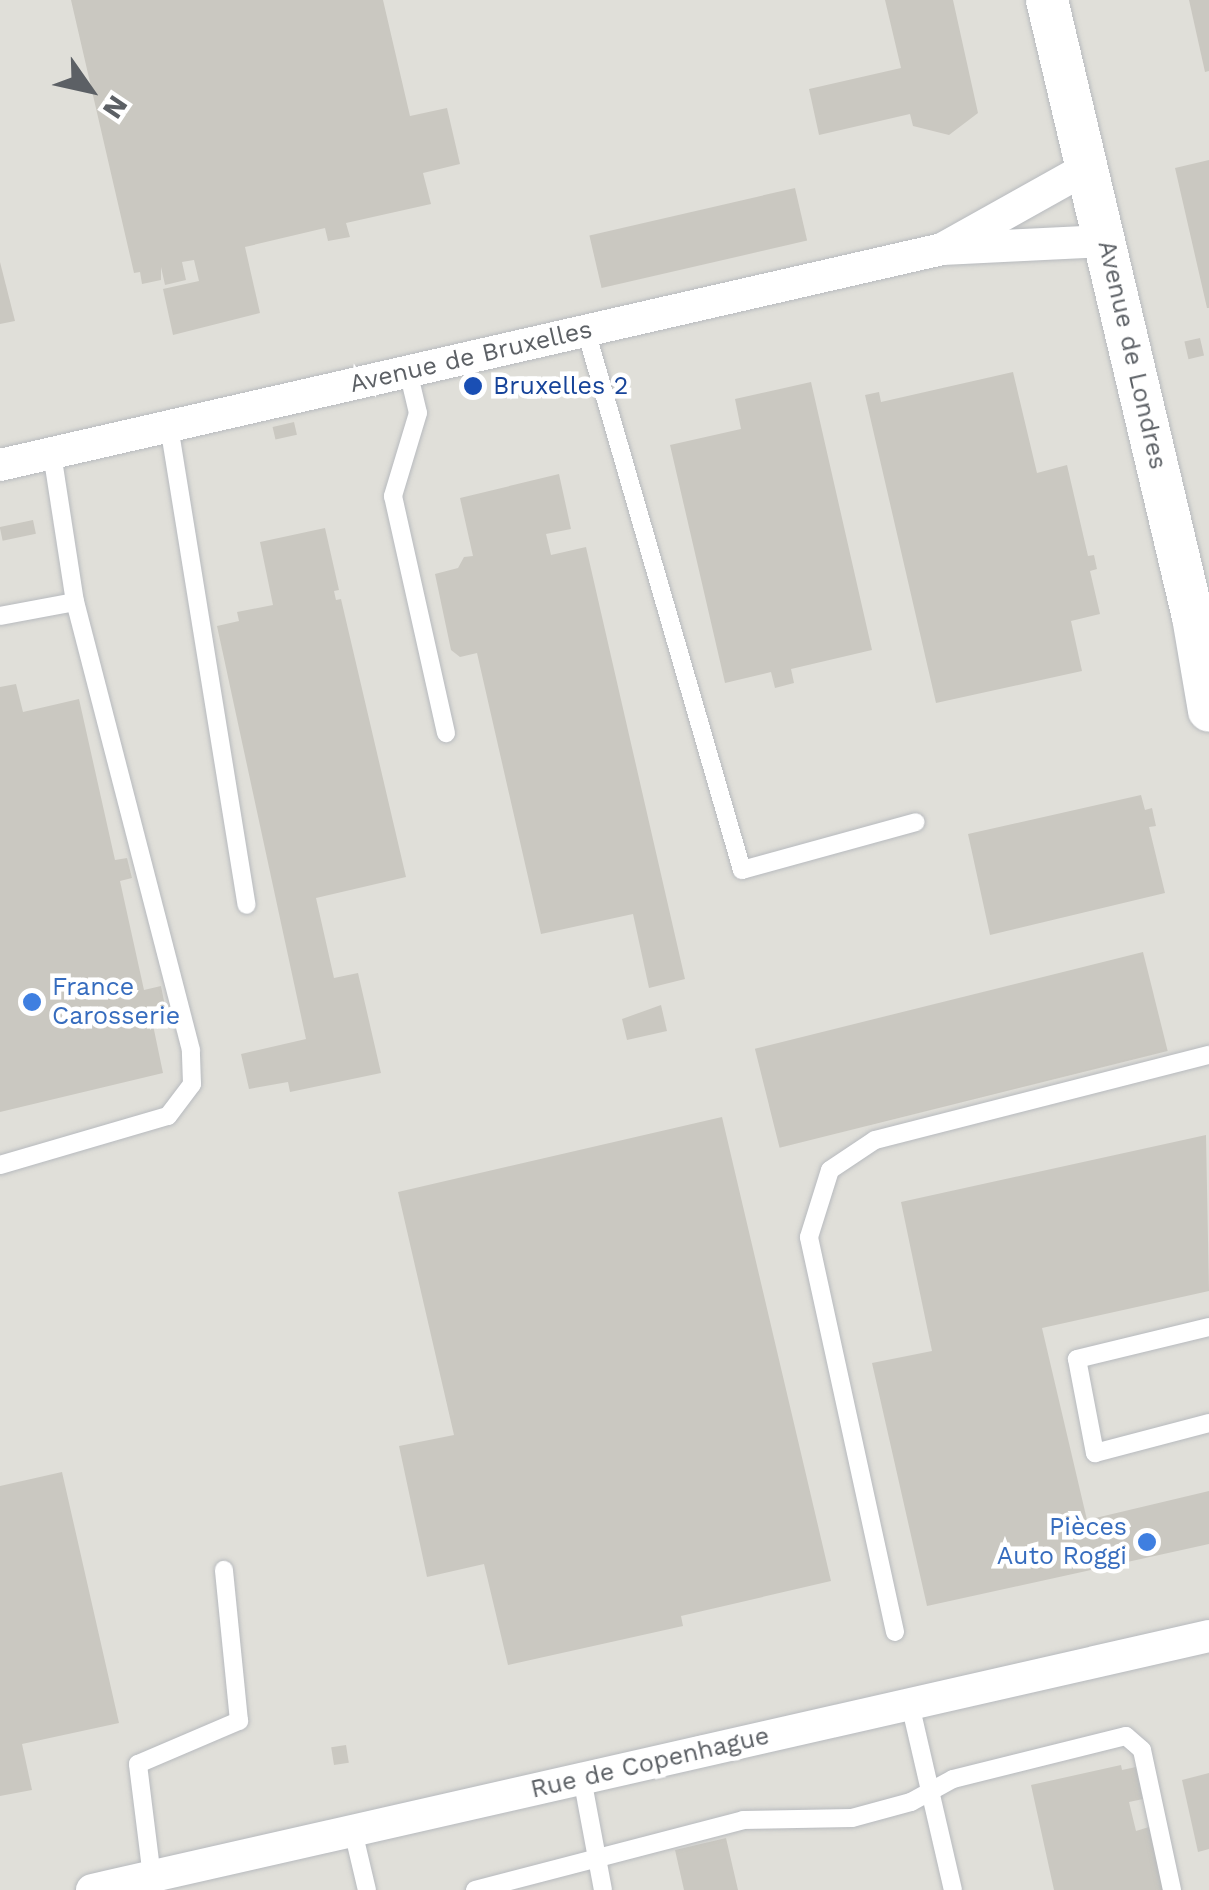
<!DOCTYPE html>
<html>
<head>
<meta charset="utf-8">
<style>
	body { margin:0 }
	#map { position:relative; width:1209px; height:1890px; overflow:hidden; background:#efede4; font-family:"Work Sans",sans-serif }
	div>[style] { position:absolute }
	.industrial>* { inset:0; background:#e0dfd9; transform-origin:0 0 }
	.building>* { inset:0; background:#cac8c1; transform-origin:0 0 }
	.roads { filter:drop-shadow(0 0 2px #b7babe) drop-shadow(0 0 2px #b7babe) }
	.service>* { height:18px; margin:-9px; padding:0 9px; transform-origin:9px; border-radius:9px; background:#fff }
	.minor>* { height:32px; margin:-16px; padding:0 16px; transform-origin:16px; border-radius:16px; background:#fff }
	.tertiary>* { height:42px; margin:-21px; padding:0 21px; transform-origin:21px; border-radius:21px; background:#fff }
	.dots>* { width:28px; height:28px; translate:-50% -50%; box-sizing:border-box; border:5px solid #fff; border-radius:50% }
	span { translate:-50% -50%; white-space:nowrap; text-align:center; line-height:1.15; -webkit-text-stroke:9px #fff; paint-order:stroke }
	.street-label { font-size:25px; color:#5c6065 }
	.transit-label { font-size:25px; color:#164399 }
	.left { translate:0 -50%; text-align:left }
	.shop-label { font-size:25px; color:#366cbe }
	.right { translate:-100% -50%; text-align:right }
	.north { position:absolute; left:40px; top:40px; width:100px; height:100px; -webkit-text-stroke:8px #fff; paint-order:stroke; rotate:124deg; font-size:28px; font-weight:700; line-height:40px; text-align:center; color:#5c6065 }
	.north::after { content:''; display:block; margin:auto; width:35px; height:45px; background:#5c6065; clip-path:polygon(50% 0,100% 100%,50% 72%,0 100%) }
</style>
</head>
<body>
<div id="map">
	<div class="industrial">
		<div style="left:0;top:0;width:1209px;height:1890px"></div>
	</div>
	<div class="building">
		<div style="clip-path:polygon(71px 0,383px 0,410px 116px,447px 108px,460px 164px,423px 173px,431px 204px,346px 223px,350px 237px,328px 241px,325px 228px,245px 247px,260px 313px,173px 335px,163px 289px,199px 281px,194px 260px,182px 262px,186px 280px,165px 285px,161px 267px,161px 280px,142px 284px,140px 272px,134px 273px)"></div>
		<div style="clip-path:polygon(885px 0,953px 0,978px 113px,949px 135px,913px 126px,910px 114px,819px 135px,809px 89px,901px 68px)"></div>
		<div style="clip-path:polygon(1189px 0,1209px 0,1209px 71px,1205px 72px)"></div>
		<div style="clip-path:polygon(1209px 160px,1209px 308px,1207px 308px,1175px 168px)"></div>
		<div style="left:795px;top:188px;width:54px;height:211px;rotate:77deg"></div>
		<div style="clip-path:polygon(0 262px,15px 321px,0 324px)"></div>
		<div style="left:1200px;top:338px;width:18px;height:16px;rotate:77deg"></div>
		<div style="clip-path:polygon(1013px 372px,1037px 473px,1067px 465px,1088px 556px,1094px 555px,1097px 569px,1090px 571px,1100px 614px,1071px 621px,1082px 671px,936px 703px,865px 395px,879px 392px,881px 402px)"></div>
		<div style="clip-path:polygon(811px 382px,872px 650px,791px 669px,794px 683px,775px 688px,771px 672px,725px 683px,670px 445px,741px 429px,735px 399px)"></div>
		<div style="left:294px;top:422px;width:13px;height:22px;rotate:77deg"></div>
		<div style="clip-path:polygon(559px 474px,571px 529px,546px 534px,551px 555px,586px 547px,685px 979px,649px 988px,633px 914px,541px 934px,477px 653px,460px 657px,451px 650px,435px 574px,458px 568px,464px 557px,473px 556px,460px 498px)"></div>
		<div style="left:33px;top:520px;width:14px;height:34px;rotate:78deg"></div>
		<div style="clip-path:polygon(325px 528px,339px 590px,334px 591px,336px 600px,341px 599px,406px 877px,316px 898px,334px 978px,358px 973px,381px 1073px,290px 1092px,288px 1082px,249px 1089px,241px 1054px,306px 1039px,217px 626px,239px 621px,237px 612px,273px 605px,260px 542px)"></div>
		<div style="clip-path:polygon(16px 684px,23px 712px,79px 699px,115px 860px,127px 858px,132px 878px,120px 881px,144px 990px,161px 986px,168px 1021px,153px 1025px,163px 1073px,0 1112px,0 687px)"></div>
		<div style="clip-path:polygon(1141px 795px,1145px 810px,1152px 808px,1156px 826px,1149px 827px,1165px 893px,990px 935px,968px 834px)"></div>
		<div style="left:1143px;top:952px;width:102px;height:400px;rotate:76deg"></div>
		<div style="clip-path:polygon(661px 1005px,667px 1031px,627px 1040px,622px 1019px)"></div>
		<div style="clip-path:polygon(722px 1117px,831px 1581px,681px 1616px,683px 1626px,508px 1665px,484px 1564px,427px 1577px,399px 1446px,454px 1435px,398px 1192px)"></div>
		<div style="clip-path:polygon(1206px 1135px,1209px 1291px,1042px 1328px,1087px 1520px,1209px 1491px,1209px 1544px,927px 1606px,872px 1363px,932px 1351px,901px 1202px)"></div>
		<div style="clip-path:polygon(62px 1472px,119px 1723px,22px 1744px,32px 1790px,0 1796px,0 1486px)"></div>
		<div style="left:346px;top:1745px;width:18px;height:15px;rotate:81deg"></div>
		<div style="clip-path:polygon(1121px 1765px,1122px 1770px,1136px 1767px,1143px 1799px,1129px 1802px,1136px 1831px,1149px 1827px,1164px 1890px,1054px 1890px,1031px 1785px)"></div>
		<div style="clip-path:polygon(1209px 1773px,1209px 1849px,1198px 1852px,1182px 1780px)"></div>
		<div style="clip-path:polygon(726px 1838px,738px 1890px,684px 1890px,675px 1850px)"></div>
	</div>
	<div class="roads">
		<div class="service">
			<div style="left:586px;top:331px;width:561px;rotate:73.86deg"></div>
			<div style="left:742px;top:870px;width:180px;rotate:-15.4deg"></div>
			<div style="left:408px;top:371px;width:43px;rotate:76.6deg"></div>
			<div style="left:418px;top:413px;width:87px;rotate:106.8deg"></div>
			<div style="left:393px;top:496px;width:243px;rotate:77.4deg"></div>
			<div style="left:169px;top:426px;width:485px;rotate:80.8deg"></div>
			<div style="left:0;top:616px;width:76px;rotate:-10.6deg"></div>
			<div style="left:0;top:1165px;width:175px;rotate:-16.3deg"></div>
			<div style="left:168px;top:1116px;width:40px;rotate:-53deg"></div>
			<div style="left:192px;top:1084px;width:34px;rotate:-92deg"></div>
			<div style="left:191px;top:1050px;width:463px;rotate:-104.5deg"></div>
			<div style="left:75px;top:602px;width:151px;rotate:-98.8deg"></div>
			<div style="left:1209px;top:1327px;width:136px;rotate:166.4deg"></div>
			<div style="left:1077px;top:1359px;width:96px;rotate:79.2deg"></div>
			<div style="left:1095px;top:1453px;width:118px;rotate:-14.7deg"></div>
			<div style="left:895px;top:1632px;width:404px;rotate:-102.3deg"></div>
			<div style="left:809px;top:1237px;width:70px;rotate:-72.6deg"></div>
			<div style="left:830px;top:1170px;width:54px;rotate:-33.7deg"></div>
			<div style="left:875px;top:1140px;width:345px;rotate:-14.3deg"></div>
			<div style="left:910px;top:1704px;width:191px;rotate:77deg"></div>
			<div style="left:582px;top:1778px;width:114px;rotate:79.4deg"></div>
			<div style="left:353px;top:1831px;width:61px;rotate:76.7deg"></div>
			<div style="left:152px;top:1877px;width:114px;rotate:-97.1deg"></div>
			<div style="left:138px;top:1764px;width:110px;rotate:-23.1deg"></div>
			<div style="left:239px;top:1721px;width:152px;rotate:-95.7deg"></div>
			<div style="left:475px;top:1890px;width:277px;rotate:-14.6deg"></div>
			<div style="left:743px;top:1820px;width:109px;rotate:-1.1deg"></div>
			<div style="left:852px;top:1818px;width:61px;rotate:-15.2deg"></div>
			<div style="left:911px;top:1802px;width:48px;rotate:-28.7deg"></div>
			<div style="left:953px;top:1779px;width:178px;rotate:-14deg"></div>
			<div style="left:1126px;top:1736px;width:21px;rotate:41deg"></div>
			<div style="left:1142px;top:1750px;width:143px;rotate:77.9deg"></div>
		</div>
		<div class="minor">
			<div style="left:1087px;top:168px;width:166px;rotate:150.8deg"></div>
			<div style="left:942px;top:249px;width:163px;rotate:-2.8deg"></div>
			<div style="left:0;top:465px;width:966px;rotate:-12.91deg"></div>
			<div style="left:92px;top:1890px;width:1146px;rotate:-12.81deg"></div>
		</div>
		<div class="tertiary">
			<div style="left:1047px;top:0;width:634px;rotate:76.69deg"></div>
			<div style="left:1193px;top:617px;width:95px;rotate:80.3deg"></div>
		</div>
	</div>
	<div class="dots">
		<div style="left:473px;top:386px;background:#1a4fb4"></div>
		<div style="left:32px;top:1002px;background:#3f7fe0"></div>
		<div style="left:1147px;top:1542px;background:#3f7fe0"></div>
	</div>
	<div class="street-label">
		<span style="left:1132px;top:355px;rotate:77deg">Avenue de Londres</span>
		<span style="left:471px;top:357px;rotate:-13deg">Avenue de Bruxelles</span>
		<span style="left:650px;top:1763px;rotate:-13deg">Rue de Copenhague</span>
	</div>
	<div class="transit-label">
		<span class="left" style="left:493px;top:386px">Bruxelles 2</span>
	</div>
	<div class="shop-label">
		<span class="left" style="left:52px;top:1002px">France<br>Carosserie</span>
		<span class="right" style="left:1127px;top:1542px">Pièces<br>Auto Roggi</span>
	</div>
	<div class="north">N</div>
</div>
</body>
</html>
